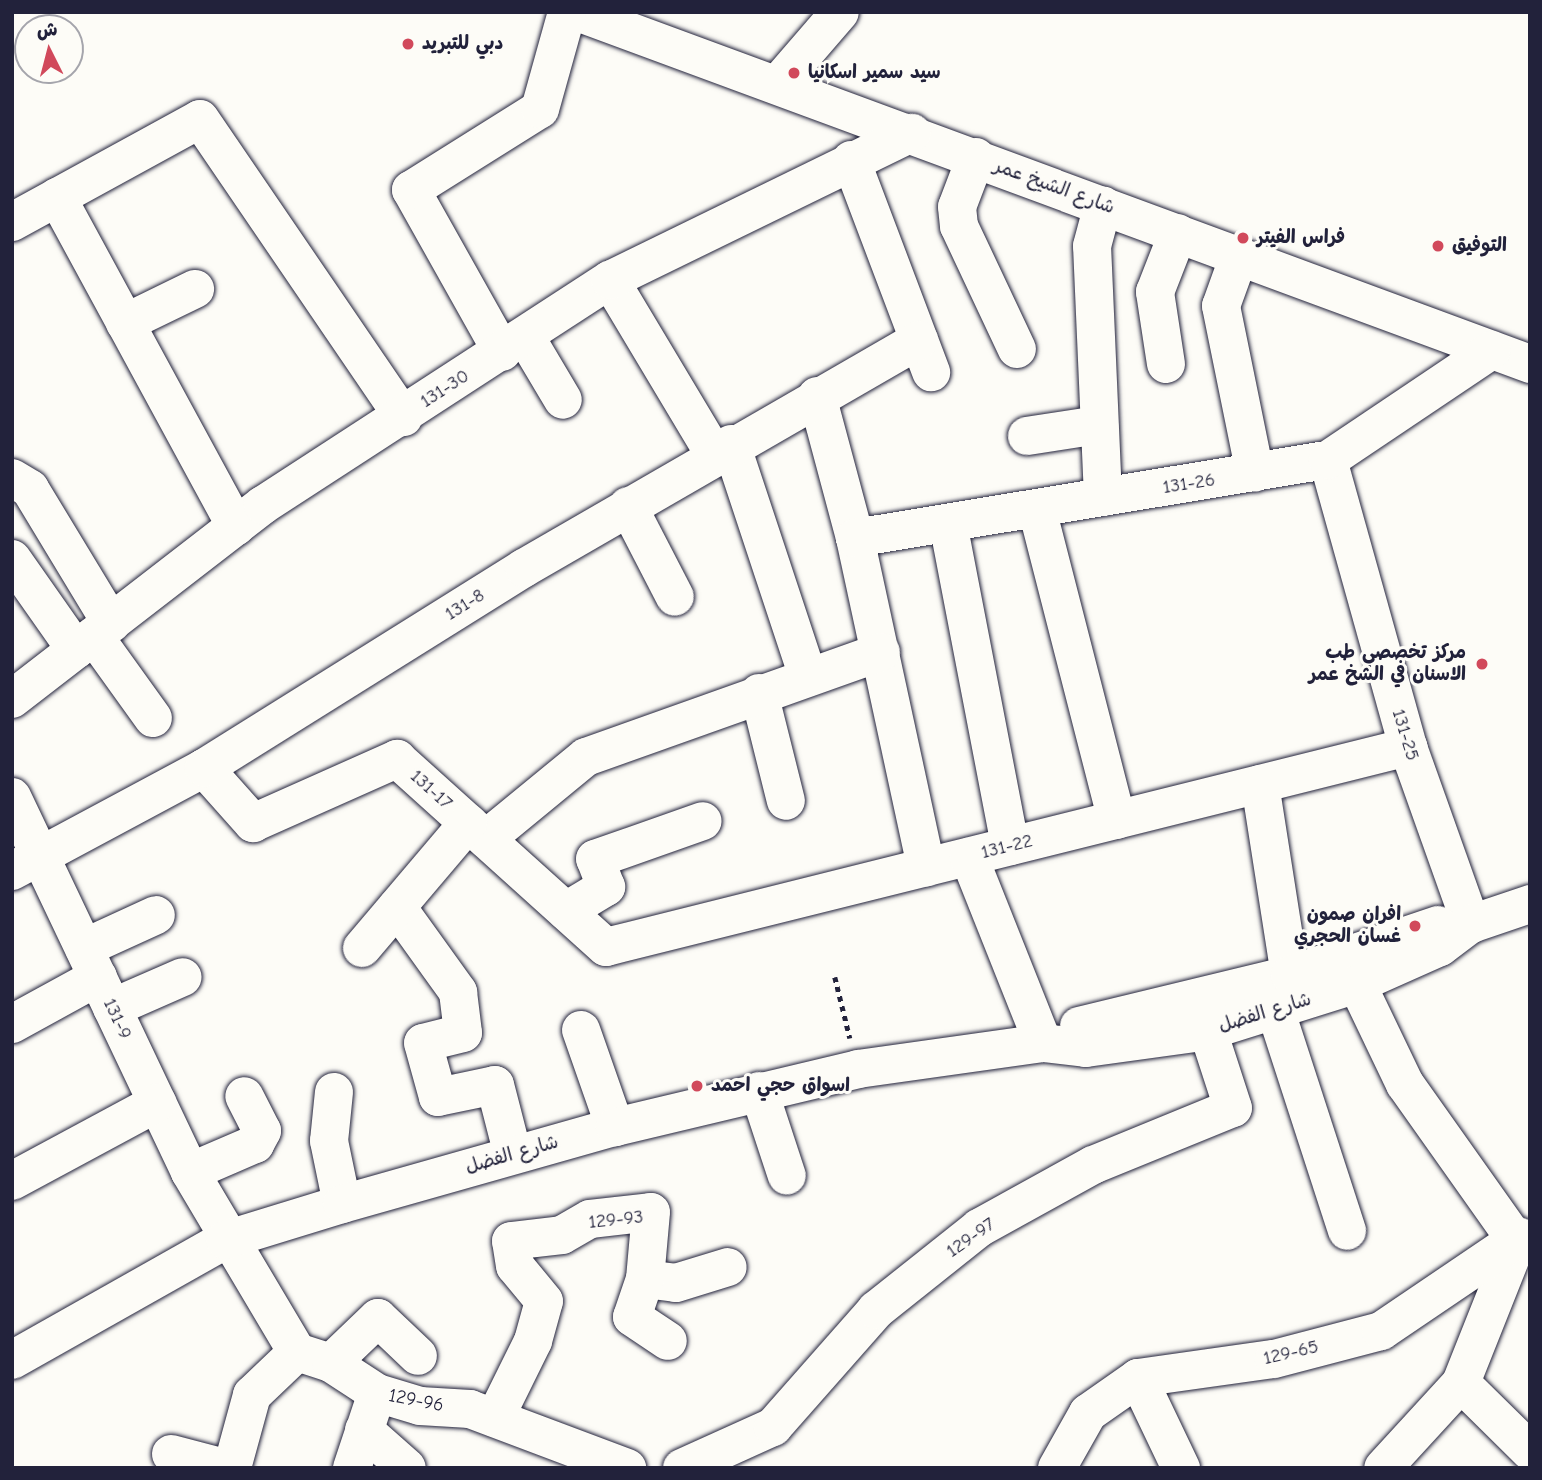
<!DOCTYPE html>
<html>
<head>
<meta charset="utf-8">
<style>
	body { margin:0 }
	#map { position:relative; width:1542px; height:1480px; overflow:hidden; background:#fdfcf7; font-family:"Comic Neue","Playpen Sans Arabic",sans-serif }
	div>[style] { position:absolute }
	.path>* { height:4.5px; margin-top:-2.25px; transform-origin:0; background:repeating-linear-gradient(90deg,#22223b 0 5px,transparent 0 10px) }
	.roads { filter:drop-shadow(0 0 2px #22223b) drop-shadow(0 0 2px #22223b) }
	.minor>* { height:38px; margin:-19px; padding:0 19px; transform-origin:19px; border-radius:19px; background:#fdfcf7 }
	.dots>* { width:19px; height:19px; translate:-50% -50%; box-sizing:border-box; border:4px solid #fdfcf7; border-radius:50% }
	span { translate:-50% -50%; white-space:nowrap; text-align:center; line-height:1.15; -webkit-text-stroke:6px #fdfcf7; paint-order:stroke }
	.poi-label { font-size:19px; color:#22223b; font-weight:700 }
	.left { translate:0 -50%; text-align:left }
	.right { translate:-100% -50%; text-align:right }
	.street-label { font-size:19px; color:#22223b }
	.frame { position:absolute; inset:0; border:14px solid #22223b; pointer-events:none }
	.north { position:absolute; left:14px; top:14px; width:70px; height:70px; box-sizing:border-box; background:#fdfcf7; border:2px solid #a5a5ac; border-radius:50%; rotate:354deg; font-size:19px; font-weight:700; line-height:28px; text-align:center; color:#22223b }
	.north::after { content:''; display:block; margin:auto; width:24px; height:32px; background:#d1495b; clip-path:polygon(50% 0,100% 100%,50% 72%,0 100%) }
</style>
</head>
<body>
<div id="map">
	<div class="path">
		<div style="left:835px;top:977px;width:63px;rotate:76.2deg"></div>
	</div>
	<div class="roads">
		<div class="minor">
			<div style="left:577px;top:12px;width:1016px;rotate:20.27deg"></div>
			<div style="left:777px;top:85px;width:96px;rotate:-49.2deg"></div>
			<div style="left:976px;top:157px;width:53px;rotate:110.8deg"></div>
			<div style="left:957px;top:207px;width:19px;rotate:84deg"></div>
			<div style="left:959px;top:226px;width:136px;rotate:64.8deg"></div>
			<div style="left:851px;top:160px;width:227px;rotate:69.3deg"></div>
			<div style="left:57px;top:197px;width:375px;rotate:61.5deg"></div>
			<div style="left:12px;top:222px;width:214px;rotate:-28.7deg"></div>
			<div style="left:200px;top:119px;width:361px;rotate:55.7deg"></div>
			<div style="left:1239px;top:256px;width:53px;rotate:109.8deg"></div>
			<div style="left:1221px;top:306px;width:170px;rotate:78.5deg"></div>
			<div style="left:610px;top:280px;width:203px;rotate:59.1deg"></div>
			<div style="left:125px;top:323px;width:78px;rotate:-25.9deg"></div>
			<div style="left:525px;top:336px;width:74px;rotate:59.3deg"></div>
			<div style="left:502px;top:352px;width:186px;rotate:-119.3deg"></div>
			<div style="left:411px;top:190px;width:152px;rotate:-32.1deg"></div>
			<div style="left:540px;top:109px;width:101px;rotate:-74.4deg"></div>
			<div style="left:1166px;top:364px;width:73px;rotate:-98.7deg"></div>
			<div style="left:1155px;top:292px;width:63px;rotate:-68.7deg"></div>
			<div style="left:817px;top:396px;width:147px;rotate:75deg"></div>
			<div style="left:855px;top:538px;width:337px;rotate:77.8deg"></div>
			<div style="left:1027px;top:436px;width:73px;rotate:-8.7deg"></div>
			<div style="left:731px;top:444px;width:245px;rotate:71.7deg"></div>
			<div style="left:1328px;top:460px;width:298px;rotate:74.4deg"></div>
			<div style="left:1408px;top:747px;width:188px;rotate:70.4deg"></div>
			<div style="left:12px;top:478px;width:21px;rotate:31deg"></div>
			<div style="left:30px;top:489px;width:157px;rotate:58.8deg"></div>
			<div style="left:1103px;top:497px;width:251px;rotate:-92.5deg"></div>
			<div style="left:1092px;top:246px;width:42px;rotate:-75deg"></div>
			<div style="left:628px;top:506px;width:102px;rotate:62.7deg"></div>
			<div style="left:1037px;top:509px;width:321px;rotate:75.6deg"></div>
			<div style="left:948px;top:523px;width:329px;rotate:79.1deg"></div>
			<div style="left:855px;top:538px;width:479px;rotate:-9.4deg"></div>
			<div style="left:1328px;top:460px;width:197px;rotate:-33.9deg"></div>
			<div style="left:12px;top:559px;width:111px;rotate:54.9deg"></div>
			<div style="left:94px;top:636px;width:101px;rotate:54.3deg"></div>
			<div style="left:759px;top:693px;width:111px;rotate:76deg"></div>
			<div style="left:12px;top:699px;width:317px;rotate:-37.7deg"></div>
			<div style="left:263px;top:505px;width:414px;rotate:-33deg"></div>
			<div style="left:610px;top:280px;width:336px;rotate:-26deg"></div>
			<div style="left:204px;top:768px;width:74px;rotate:48.3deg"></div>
			<div style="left:253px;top:823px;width:158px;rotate:-24deg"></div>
			<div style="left:397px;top:759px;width:281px;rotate:42deg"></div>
			<div style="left:606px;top:947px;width:827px;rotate:-14deg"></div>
			<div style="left:1260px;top:784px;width:193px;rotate:81.1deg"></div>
			<div style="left:12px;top:797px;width:415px;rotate:64.6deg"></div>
			<div style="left:190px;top:1172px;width:209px;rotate:59.3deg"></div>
			<div style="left:297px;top:1352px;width:36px;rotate:18deg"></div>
			<div style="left:331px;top:1363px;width:55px;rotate:33.1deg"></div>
			<div style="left:377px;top:1393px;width:45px;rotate:16.8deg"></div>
			<div style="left:420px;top:1406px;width:50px;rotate:3.4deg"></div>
			<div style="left:470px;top:1409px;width:168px;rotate:20.6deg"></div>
			<div style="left:486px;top:839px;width:129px;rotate:-39.4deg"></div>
			<div style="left:586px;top:757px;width:313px;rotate:-19.6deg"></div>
			<div style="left:969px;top:857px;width:200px;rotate:68.3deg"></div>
			<div style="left:12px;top:871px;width:218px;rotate:-28.2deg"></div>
			<div style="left:204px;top:768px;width:377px;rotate:-32deg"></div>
			<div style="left:524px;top:568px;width:456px;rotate:-30deg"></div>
			<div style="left:397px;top:907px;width:105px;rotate:54.3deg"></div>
			<div style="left:458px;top:992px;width:41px;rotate:83deg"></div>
			<div style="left:463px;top:1033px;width:41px;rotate:166deg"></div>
			<div style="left:423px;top:1043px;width:56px;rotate:74.5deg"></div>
			<div style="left:438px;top:1097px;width:58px;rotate:-11.9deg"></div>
			<div style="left:495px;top:1085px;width:72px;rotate:75.6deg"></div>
			<div style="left:566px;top:911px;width:47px;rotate:-31deg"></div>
			<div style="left:606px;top:887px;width:30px;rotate:-111deg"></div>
			<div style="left:595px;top:859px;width:114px;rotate:-19.4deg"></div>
			<div style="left:84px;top:948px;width:79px;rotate:-24.6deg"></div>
			<div style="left:362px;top:948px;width:164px;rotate:-49.7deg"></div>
			<div style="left:1357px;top:984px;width:111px;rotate:64.4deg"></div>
			<div style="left:1405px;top:1084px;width:194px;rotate:54.7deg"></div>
			<div style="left:1517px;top:1242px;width:152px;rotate:111.7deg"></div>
			<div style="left:1461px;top:1383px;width:115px;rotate:132.5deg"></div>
			<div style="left:112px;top:1008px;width:77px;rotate:-23.6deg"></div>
			<div style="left:1276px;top:1012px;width:230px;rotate:72deg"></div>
			<div style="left:12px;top:1024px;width:98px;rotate:-28.7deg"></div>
			<div style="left:1079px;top:1026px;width:217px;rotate:-13.6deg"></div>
			<div style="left:1290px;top:975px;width:156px;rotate:-18.7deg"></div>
			<div style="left:581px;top:1030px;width:103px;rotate:70.7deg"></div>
			<div style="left:759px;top:1091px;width:89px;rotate:71.8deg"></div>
			<div style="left:334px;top:1092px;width:49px;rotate:95.8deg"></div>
			<div style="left:329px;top:1141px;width:64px;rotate:78.3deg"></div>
			<div style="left:190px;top:1172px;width:71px;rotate:-23.3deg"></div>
			<div style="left:255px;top:1144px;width:15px;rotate:-62deg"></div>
			<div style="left:262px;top:1131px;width:39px;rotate:-117deg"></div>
			<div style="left:12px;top:1181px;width:165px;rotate:-28.3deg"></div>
			<div style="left:645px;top:1279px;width:31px;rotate:7deg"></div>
			<div style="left:676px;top:1283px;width:54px;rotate:-17.1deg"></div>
			<div style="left:12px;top:1360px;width:244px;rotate:-29.4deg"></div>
			<div style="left:225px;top:1240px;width:122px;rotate:-17.1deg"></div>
			<div style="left:342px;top:1204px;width:284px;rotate:-15.8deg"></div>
			<div style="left:615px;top:1127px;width:250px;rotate:-13.4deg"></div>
			<div style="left:858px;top:1069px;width:187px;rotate:-8deg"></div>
			<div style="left:1043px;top:1043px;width:43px;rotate:6.6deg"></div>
			<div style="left:1086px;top:1048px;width:123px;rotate:-7.9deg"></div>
			<div style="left:1208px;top:1031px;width:156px;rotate:-17.5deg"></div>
			<div style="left:1357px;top:984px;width:91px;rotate:-24deg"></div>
			<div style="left:1440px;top:947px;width:39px;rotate:-37deg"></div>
			<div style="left:1471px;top:924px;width:62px;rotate:-18.7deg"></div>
			<div style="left:331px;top:1363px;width:65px;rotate:-43.8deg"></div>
			<div style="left:378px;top:1318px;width:55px;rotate:43.5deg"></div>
			<div style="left:1138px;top:1378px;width:100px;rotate:64.5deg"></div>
			<div style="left:1461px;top:1383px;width:97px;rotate:44.6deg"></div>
			<div style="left:495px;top:1418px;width:86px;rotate:-63.7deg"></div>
			<div style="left:533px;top:1341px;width:41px;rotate:-74.6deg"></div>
			<div style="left:544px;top:1301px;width:45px;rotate:-129.6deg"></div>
			<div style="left:515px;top:1266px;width:25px;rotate:-99deg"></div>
			<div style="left:511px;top:1241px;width:51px;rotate:-6.7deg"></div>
			<div style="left:562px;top:1235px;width:32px;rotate:-30deg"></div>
			<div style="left:590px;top:1219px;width:61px;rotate:-6.5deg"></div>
			<div style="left:651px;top:1212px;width:67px;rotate:95.1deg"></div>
			<div style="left:645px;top:1279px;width:40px;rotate:108.9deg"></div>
			<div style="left:632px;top:1317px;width:43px;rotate:33.7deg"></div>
			<div style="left:364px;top:1430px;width:57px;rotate:41.5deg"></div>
			<div style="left:171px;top:1454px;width:56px;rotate:14.5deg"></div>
			<div style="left:232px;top:1468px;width:76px;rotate:-74.7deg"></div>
			<div style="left:252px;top:1395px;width:62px;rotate:-43.7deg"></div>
			<div style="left:352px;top:1468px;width:79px;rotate:-71.6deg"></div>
			<div style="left:682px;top:1468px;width:100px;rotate:-24.3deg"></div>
			<div style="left:773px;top:1427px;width:156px;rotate:-48.6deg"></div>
			<div style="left:876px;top:1310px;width:132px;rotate:-38.5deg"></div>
			<div style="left:979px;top:1228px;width:130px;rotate:-28.9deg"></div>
			<div style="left:1093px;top:1165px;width:151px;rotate:-22.2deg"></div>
			<div style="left:1233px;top:1108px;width:81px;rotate:-108deg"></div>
			<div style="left:1057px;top:1468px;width:63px;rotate:-60.6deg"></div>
			<div style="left:1088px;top:1413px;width:61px;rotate:-35deg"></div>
			<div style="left:1138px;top:1378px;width:137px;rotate:-8deg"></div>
			<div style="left:1274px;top:1359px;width:111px;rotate:-14.7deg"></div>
			<div style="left:1381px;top:1331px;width:168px;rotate:-34.1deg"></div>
		</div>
	</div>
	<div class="dots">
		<div style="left:408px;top:44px;background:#d1495b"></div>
		<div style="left:794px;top:73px;background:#d1495b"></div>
		<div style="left:1243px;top:238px;background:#d1495b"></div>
		<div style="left:1438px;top:246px;background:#d1495b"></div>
		<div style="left:1482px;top:664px;background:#d1495b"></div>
		<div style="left:1415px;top:926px;background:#d1495b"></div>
		<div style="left:697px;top:1086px;background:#d1495b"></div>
	</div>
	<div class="poi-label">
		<span class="left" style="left:422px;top:44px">دبي للتبريد</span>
		<span class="left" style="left:808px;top:73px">سيد سمير اسكانيا</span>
		<span class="left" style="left:1257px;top:238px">فراس الفيتر</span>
		<span class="left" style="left:1452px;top:246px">التوفيق</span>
		<span class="right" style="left:1466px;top:664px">مركز تخصصي طب<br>الاسنان في الشخ عمر</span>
		<span class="right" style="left:1401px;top:926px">افران صمون<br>غسان الحجري</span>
		<span class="left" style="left:711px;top:1086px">اسواق حجي احمد</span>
	</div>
	<div class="street-label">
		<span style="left:1054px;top:187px;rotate:20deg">شارع الشيخ عمر</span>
		<span style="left:445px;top:389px;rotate:-33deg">131-30</span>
		<span style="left:1189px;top:484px;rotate:-9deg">131-26</span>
		<span style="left:465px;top:605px;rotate:-32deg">131-8</span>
		<span style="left:1405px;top:735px;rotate:73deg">131-25</span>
		<span style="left:431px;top:790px;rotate:42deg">131-17</span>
		<span style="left:1007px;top:847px;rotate:-14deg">131-22</span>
		<span style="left:1265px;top:1013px;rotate:-17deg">شارع الفضل</span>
		<span style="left:117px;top:1019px;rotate:65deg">131-9</span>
		<span style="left:512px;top:1155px;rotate:-16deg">شارع الفضل</span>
		<span style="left:616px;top:1220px;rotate:-6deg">129-93</span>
		<span style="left:971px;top:1238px;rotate:-35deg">129-97</span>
		<span style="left:1291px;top:1353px;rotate:-13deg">129-65</span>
		<span style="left:416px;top:1401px;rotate:11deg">129-96</span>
	</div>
	<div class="frame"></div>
	<div class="north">ش</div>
</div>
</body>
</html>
